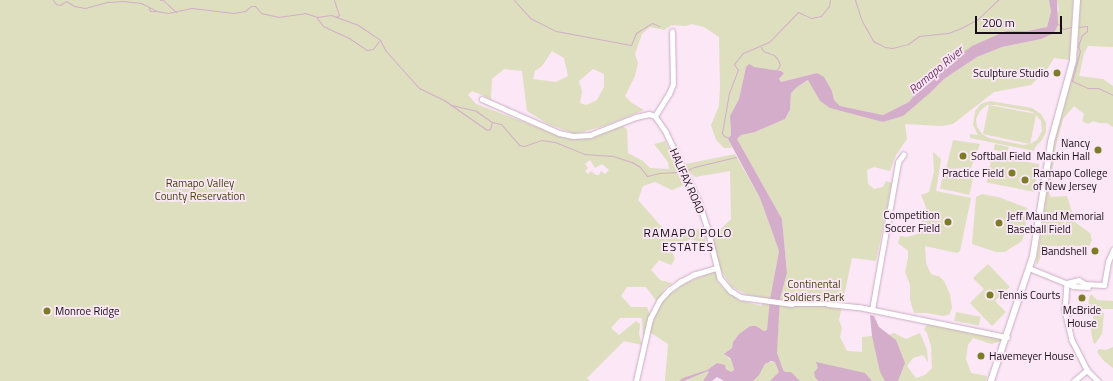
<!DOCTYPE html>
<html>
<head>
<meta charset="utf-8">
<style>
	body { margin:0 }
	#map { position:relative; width:1113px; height:381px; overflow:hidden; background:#fbe7f6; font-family:"Titillium Web",sans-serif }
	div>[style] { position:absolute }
	.green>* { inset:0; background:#dddfbe; transform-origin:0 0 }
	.water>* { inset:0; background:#d4adca }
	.stream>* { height:1px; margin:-0.5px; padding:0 0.5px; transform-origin:0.5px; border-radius:0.5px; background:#d4adca }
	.roads { filter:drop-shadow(0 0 1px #caabc3) drop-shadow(0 0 1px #caabc3) }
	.minor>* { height:4.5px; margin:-2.25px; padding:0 2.25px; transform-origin:2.25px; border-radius:2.25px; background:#fff }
	.major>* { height:5.5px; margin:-2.75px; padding:0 2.75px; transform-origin:2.75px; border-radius:2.75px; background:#fff }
	.dots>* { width:11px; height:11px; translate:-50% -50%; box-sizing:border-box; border:2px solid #fbe7f6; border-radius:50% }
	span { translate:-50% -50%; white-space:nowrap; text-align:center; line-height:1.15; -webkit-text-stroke:3.5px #fbe7f6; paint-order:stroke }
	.poi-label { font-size:11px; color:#190e17 }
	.right { translate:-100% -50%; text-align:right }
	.left { translate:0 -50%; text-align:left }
	.street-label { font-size:11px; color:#190e17 }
	.park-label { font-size:11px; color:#444410 }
	.water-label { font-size:12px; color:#6e3c64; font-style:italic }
	.neighbourhood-label { font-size:12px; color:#190e17; letter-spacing:1px }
	.scale { position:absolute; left:975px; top:16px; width:87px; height:18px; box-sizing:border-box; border:2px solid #190e17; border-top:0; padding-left:5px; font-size:12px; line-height:14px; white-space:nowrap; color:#190e17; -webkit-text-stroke:3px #fbe7f6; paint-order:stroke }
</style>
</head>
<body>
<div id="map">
	<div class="green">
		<div style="clip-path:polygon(evenodd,0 0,1049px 0,1051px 12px,1047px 27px,1027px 31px,1006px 31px,925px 81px,909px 102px,883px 115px,840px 106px,834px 100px,832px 91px,817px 73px,781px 82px,779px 79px,784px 73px,781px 71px,746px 67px,739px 99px,730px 116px,731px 135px,728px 139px,732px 148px,724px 148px,716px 140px,711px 125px,719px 106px,720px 87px,719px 37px,704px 27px,691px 24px,686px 26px,672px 25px,664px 30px,650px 27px,642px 34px,635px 54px,638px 63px,635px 76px,625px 96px,632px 103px,644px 110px,604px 126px,575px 134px,548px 124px,527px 111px,522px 71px,504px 69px,492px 79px,491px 99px,472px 91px,468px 95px,476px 104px,569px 139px,595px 136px,619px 124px,627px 129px,628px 153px,643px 161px,650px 168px,669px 169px,668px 162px,654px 144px,665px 141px,686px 184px,672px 190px,655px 182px,643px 186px,638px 200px,668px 234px,684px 234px,701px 228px,704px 232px,707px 247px,692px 239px,670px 246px,675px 259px,671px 265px,659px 260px,651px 270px,660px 280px,672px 283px,665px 288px,657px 302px,646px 287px,627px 287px,621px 296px,631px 307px,647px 307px,651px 317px,643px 336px,642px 318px,620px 318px,611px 328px,619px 335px,636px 321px,640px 324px,639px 334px,642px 345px,624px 341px,587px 378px,589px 381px,0 381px,0 0,552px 51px,564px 58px,568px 76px,556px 82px,533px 79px,535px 71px,542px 66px,552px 51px,0 0,593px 69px,604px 74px,604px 87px,597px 100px,586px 105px,580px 103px,582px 91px,579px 81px,593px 69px,0 0,590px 160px,595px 168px,602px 164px,609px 170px,605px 174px,601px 171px,599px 175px,596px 175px,591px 171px,588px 174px,585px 171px,588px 168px,585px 164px,590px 160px)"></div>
		<div style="clip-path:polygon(1057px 0,1073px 0,1070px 60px,1054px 58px,1048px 68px,1031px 85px,994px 92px,953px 124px,942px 126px,905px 124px,907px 139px,896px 155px,890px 171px,874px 167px,867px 170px,868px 184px,874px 189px,883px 187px,886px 181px,892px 183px,876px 261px,852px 258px,839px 320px,842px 328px,840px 337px,847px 351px,862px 352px,862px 337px,872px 336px,876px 351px,899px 350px,896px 340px,889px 335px,894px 333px,906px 339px,920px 333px,927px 350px,928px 362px,923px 355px,913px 358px,907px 366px,916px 378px,925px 375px,932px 368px,931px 346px,927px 333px,924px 329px,927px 325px,934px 324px,999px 337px,1002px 341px,991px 344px,973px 338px,968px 345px,966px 359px,971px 373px,987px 376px,986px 381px,753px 381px,767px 362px,776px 362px,780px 299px,787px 273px,782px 219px,737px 139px,741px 134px,755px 132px,785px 119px,790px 110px,791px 93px,797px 87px,809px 80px,820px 101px,883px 122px,902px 116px,930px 93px,944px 79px,977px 57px,1002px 47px,1041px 39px,1059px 10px)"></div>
		<div style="clip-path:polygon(1080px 0,1113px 0,1113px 47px,1088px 46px,1084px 54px,1079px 76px,1103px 79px,1113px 86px,1113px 127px,1107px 123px,1099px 123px,1093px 121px,1088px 124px,1082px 121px,1084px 114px,1074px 106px,1063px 119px,1056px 145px,1049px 193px,1051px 197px,1067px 196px,1075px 222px,1090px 233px,1092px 240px,1089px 246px,1046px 246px,1037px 265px,1036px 264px,1054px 144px,1077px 59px)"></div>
		<div style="clip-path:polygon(evenodd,990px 101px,1032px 108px,1041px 114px,1046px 123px,1046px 132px,1042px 140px,1035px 147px,1034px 151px,970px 138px,970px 134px,978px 135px,973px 125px,975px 111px,981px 104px,990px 101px,987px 105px,996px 105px,1029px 111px,1036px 114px,989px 105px,983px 134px,1030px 144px,1023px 145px,989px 138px,982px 134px,977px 127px,976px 119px,980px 111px,987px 105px,990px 101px,1036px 115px,1041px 121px,1042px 131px,1037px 140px,1030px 144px,1036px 115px)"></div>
		<div style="clip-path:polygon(953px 140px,980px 144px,971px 168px,946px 169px)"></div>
		<div style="left:995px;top:144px;width:14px;height:6px;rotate:12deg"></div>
		<div style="clip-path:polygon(933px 152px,941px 159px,936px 191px,971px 198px,960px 251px,957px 253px,925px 246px,926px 263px,931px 274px,940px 277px,944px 281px,950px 294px,952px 308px,949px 315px,943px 316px,927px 313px,914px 313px,910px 300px,910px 285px,905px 272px,908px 258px,908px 251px,898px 243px,900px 236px,907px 237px,918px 234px,926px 207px,921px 195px,929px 192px,934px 172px)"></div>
		<div style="clip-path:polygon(735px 154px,760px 198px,779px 251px,770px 299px,748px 295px,732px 287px,720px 269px,712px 238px,731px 219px,730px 171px,695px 177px,681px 165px)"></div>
		<div style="left:992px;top:155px;width:48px;height:28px;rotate:11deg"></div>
		<div style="left:944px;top:170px;width:30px;height:19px;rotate:12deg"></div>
		<div style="clip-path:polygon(982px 194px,998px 197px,1027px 208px,1025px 232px,1022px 241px,1005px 252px,996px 252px,972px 244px,976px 197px)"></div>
		<div style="clip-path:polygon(988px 264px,1010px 287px,995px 301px,1006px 312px,992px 326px,970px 303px,984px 289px,973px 278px)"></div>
		<div style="clip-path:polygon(713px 272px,717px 273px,720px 279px,717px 281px,724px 289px,739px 300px,761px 306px,763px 303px,771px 303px,767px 330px,764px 331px,756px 326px,750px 326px,739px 334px,733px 342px,732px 348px,725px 354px,732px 362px,734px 370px,731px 372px,727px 372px,726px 367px,717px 363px,707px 370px,679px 381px,665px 381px,668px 344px,648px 331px,662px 302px,670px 294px,686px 283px)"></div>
		<div style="clip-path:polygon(1091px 294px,1097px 300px,1113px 301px,1113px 309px,1088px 309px,1089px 298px)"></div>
		<div style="left:956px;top:312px;width:25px;height:9px;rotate:11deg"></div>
		<div style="clip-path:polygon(1094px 312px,1104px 313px,1102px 334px,1095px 344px,1093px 342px,1091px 330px)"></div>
		<div style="clip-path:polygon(1113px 347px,1113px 368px,1104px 361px,1097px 352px,1099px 349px,1106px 350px)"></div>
		<div style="clip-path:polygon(708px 371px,710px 372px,703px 381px,684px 381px)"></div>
	</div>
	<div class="water">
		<div style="clip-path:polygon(1049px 0,1057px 0,1058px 25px,1054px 33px,1041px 39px,1002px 47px,977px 57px,944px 79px,930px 93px,903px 116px,883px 122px,830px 108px,820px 101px,808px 80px,797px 87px,791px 93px,790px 110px,785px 119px,755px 132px,741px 135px,737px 139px,782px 219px,787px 273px,780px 299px,777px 353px,783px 370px,785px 372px,791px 372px,800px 381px,770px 381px,779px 372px,775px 362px,771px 361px,765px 364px,759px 375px,753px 381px,724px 381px,717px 377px,712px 381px,703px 381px,709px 372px,708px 371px,684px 381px,679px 381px,683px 378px,707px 370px,717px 363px,725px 365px,726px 369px,731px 372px,734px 370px,732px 362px,730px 358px,724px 354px,732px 348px,733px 342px,739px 334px,750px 326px,756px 326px,764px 331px,767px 330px,770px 299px,779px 251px,760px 198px,728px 139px,731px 135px,730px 116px,739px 99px,746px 67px,749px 64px,754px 67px,781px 71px,784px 73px,779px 79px,781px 82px,817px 73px,824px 77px,832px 91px,834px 100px,840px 106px,883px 115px,909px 102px,925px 81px,972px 46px,1006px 31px,1027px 31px,1047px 27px,1051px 12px)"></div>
		<div style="clip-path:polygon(870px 315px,874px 316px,879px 327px,896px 340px,905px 363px,898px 381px,885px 381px,880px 372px,872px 336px)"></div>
		<div style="clip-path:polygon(816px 362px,865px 373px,872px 381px,818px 381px,815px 377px,814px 372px,818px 368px)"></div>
	</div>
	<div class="stream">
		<div style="left:53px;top:0;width:5px;rotate:53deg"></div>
		<div style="left:56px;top:4px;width:4px;rotate:14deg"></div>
		<div style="left:60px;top:5px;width:7px;rotate:-34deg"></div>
		<div style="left:66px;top:1px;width:9px;rotate:32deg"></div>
		<div style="left:74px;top:6px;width:11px;rotate:10deg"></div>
		<div style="left:85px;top:8px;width:24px;rotate:-15deg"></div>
		<div style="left:108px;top:2px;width:15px;rotate:-4deg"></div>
		<div style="left:123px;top:1px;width:18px;rotate:6deg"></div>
		<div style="left:141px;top:3px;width:18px;rotate:27deg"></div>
		<div style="left:157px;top:11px;width:11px;rotate:10deg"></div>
		<div style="left:168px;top:13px;width:25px;rotate:-12deg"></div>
		<div style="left:192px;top:8px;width:42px;rotate:6.8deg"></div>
		<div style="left:234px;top:13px;width:11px;rotate:-10deg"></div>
		<div style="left:245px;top:11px;width:8px;rotate:-40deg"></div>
		<div style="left:251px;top:6px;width:4px"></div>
		<div style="left:255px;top:6px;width:9px;rotate:49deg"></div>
		<div style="left:261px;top:13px;width:17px;rotate:13deg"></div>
		<div style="left:278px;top:17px;width:27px;rotate:-8deg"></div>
		<div style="left:305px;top:13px;width:13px;rotate:18deg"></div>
		<div style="left:317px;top:17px;width:14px;rotate:-8deg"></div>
		<div style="left:331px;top:15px;width:29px;rotate:20deg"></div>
		<div style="left:358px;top:25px;width:27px;rotate:34deg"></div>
		<div style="left:380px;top:40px;width:11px;rotate:63deg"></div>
		<div style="left:385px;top:50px;width:51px;rotate:48.2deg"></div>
		<div style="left:419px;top:88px;width:28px;rotate:26deg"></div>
		<div style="left:444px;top:100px;width:52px;rotate:34.9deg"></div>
		<div style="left:487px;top:130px;width:3px;rotate:-18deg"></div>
		<div style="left:490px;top:129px;width:7px;rotate:-74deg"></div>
		<div style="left:160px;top:0;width:3px"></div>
		<div style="left:163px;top:0;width:18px;rotate:43deg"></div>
		<div style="left:334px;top:0;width:16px;rotate:72deg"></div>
		<div style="left:339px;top:15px;width:4px;rotate:146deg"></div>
		<div style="left:514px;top:0;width:24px;rotate:48deg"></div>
		<div style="left:530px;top:18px;width:29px;rotate:27deg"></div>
		<div style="left:556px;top:31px;width:76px;rotate:10.6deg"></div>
		<div style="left:631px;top:45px;width:13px;rotate:-67deg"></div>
		<div style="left:636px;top:33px;width:19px;rotate:-32deg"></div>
		<div style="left:652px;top:23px;width:8px;rotate:23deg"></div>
		<div style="left:855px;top:0;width:22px;rotate:72deg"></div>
		<div style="left:862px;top:21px;width:23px;rotate:61deg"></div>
		<div style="left:873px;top:41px;width:13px;rotate:27deg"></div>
		<div style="left:885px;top:47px;width:7px;rotate:8deg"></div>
		<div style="left:892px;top:48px;width:16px;rotate:-14deg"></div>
		<div style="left:908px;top:44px;width:14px;rotate:-36deg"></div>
		<div style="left:919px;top:36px;width:29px;rotate:-6deg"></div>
		<div style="left:948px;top:33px;width:14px;rotate:-21deg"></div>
		<div style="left:961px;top:28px;width:19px;rotate:-28deg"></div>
		<div style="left:978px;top:19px;width:28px;rotate:-44deg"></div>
		<div style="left:149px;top:7px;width:4px;rotate:76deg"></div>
		<div style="left:150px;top:11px;width:6px"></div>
		<div style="left:317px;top:18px;width:10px;rotate:53deg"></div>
		<div style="left:323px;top:26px;width:29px;rotate:25deg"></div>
		<div style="left:349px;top:38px;width:22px;rotate:34deg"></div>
		<div style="left:367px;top:50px;width:6px;rotate:-9deg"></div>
		<div style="left:373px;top:49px;width:10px;rotate:-53deg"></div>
		<div style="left:1058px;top:24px;width:7px;rotate:45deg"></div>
		<div style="left:1063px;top:29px;width:9px;rotate:-13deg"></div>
		<div style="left:1079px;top:27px;width:8px;rotate:-7deg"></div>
		<div style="left:1087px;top:26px;width:5px;rotate:90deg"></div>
		<div style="left:1087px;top:31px;width:6px;rotate:141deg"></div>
		<div style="left:1082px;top:35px;width:12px;rotate:110deg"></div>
		<div style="left:1078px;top:46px;width:5px;rotate:68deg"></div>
		<div style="left:1080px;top:51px;width:31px;rotate:105deg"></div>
		<div style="left:1072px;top:81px;width:17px;rotate:24deg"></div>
		<div style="left:1088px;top:88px;width:10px"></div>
		<div style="left:1098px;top:88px;width:17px;rotate:25deg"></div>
		<div style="left:761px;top:47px;width:4px;rotate:63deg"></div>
		<div style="left:763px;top:51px;width:12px;rotate:20deg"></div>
		<div style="left:774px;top:55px;width:6px;rotate:51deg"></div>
		<div style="left:778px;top:60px;width:5px;rotate:68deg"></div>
		<div style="left:780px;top:65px;width:7px;rotate:124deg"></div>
		<div style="left:451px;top:105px;width:26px;rotate:13deg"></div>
		<div style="left:476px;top:111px;width:19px;rotate:35deg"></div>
		<div style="left:492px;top:122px;width:9px;rotate:13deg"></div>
		<div style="left:501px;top:124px;width:28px;rotate:49deg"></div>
		<div style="left:519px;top:145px;width:5px;rotate:11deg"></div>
		<div style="left:524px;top:146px;width:18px;rotate:-19deg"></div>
		<div style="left:541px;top:140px;width:14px;rotate:8deg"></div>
		<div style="left:555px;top:142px;width:31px;rotate:22deg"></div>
		<div style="left:584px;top:154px;width:29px;rotate:4deg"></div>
		<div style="left:613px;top:156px;width:20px;rotate:18deg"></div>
		<div style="left:632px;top:162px;width:9px;rotate:32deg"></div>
		<div style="left:640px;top:167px;width:11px;rotate:52deg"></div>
		<div style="left:647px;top:176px;width:13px;rotate:-13deg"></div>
		<div style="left:660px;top:173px;width:22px;rotate:-3deg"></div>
		<div style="left:730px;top:138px;width:6px;rotate:-162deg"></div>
		<div style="left:724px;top:136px;width:4px;rotate:-124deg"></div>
		<div style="left:722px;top:133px;width:41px;rotate:-80.1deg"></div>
		<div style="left:729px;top:93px;width:25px;rotate:-69deg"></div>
		<div style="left:738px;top:70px;width:7px;rotate:-124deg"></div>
		<div style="left:734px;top:64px;width:14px;rotate:-51deg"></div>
		<div style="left:743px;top:53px;width:28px;rotate:-23deg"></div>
		<div style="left:769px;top:42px;width:42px;rotate:-46deg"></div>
		<div style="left:798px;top:12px;width:14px;rotate:25deg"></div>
		<div style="left:811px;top:18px;width:10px;rotate:-11deg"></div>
		<div style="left:821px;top:16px;width:13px;rotate:-51deg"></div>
		<div style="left:829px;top:6px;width:6px;rotate:-81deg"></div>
		<div style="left:686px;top:171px;width:9px;rotate:-27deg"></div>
		<div style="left:694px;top:167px;width:43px;rotate:-13.4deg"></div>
	</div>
	<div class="roads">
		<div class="minor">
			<div style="left:482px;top:99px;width:84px;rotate:23.8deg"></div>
			<div style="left:559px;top:133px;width:14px;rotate:12deg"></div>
			<div style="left:573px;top:136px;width:17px;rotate:-3deg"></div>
			<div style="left:590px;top:135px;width:49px;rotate:-21.4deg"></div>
			<div style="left:636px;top:117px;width:13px;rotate:-13deg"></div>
			<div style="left:649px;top:114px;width:6px;rotate:18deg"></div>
			<div style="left:655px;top:116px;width:19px;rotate:55deg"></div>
			<div style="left:666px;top:132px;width:77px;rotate:64.8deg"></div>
			<div style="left:699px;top:202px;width:25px;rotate:72deg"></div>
			<div style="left:707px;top:226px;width:54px;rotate:76deg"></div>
			<div style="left:720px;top:278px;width:17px;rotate:50deg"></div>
			<div style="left:731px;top:291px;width:12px;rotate:31deg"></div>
			<div style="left:741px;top:297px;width:51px;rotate:7.8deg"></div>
			<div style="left:792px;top:304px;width:36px"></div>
			<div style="left:828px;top:304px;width:31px;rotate:6deg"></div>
			<div style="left:859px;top:307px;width:151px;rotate:11.5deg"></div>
			<div style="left:655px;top:116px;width:26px;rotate:-58deg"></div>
			<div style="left:669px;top:94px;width:11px;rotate:-68deg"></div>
			<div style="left:673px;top:84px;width:52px;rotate:-91.1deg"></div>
			<div style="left:1029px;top:268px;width:48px;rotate:22.2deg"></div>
			<div style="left:1073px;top:286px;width:15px;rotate:4deg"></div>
			<div style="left:1067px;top:283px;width:27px;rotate:94deg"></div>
			<div style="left:1065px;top:310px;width:31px;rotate:77deg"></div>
			<div style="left:1072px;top:340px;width:34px;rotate:63deg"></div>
			<div style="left:1087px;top:370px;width:16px;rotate:45deg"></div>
			<div style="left:1067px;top:283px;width:12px;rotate:-14deg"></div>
			<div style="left:1079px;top:280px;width:7px;rotate:34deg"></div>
			<div style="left:1085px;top:284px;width:19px;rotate:3deg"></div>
			<div style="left:1104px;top:285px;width:23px;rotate:-80deg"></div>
			<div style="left:1108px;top:262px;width:13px;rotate:-67deg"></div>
			<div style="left:872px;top:310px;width:150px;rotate:-80deg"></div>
			<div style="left:898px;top:162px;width:9px;rotate:-54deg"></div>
			<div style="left:636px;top:381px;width:64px;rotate:-77.3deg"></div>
			<div style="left:650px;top:319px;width:20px;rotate:-63deg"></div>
			<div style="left:659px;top:301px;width:15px;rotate:-48deg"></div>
			<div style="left:669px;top:290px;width:14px;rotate:-36deg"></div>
			<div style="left:680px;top:282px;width:15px;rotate:-28deg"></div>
			<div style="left:693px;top:275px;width:24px;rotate:-17deg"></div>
			<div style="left:1074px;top:381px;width:17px;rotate:-40deg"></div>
		</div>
		<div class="major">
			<div style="left:991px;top:381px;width:132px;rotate:-71.4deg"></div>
			<div style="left:1033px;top:256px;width:115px;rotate:-81deg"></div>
			<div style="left:1051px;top:142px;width:84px;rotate:-74.8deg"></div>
			<div style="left:1073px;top:61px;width:61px;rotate:-86.2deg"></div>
		</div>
	</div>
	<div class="dots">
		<div style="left:1057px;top:73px;background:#7b7c25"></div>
		<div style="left:1098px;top:150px;background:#7b7c25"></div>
		<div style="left:963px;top:156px;background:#7b7c25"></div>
		<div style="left:1012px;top:173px;background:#7b7c25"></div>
		<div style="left:1025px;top:180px;background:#7b7c25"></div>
		<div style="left:948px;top:222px;background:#7b7c25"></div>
		<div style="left:999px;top:223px;background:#7b7c25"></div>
		<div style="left:1095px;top:251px;background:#7b7c25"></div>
		<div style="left:990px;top:295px;background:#7b7c25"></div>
		<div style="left:1082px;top:298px;background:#7b7c25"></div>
		<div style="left:47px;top:311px;background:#7b7c25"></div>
		<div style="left:981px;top:356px;background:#7b7c25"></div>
	</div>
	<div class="poi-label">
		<span class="right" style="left:1049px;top:73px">Sculpture Studio</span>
		<span class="right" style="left:1090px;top:150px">Nancy<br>Mackin Hall</span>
		<span class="left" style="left:971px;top:156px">Softball Field</span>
		<span class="right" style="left:1004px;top:173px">Practice Field</span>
		<span class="left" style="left:1033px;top:180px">Ramapo College<br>of New Jersey</span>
		<span class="right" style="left:940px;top:222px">Competition<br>Soccer Field</span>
		<span class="left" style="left:1007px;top:223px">Jeff Maund Memorial<br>Baseball Field</span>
		<span class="right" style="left:1087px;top:251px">Bandshell</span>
		<span class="left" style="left:998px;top:295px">Tennis Courts</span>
		<span class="left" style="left:55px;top:311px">Monroe Ridge</span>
		<span style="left:1082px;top:317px">McBride<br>House</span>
		<span class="left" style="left:989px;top:356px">Havemeyer House</span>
	</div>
	<div class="street-label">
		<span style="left:687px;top:181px;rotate:66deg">HALIFAX ROAD</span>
	</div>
	<div class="park-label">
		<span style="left:200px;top:190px">Ramapo Valley<br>County Reservation</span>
		<span style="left:814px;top:291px">Continental<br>Soldiers Park</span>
	</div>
	<div class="water-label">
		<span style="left:936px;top:70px;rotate:-40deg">Ramapo River</span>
	</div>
	<div class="neighbourhood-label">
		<span style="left:688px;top:240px">RAMAPO POLO<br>ESTATES</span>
	</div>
	<div class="scale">200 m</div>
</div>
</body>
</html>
